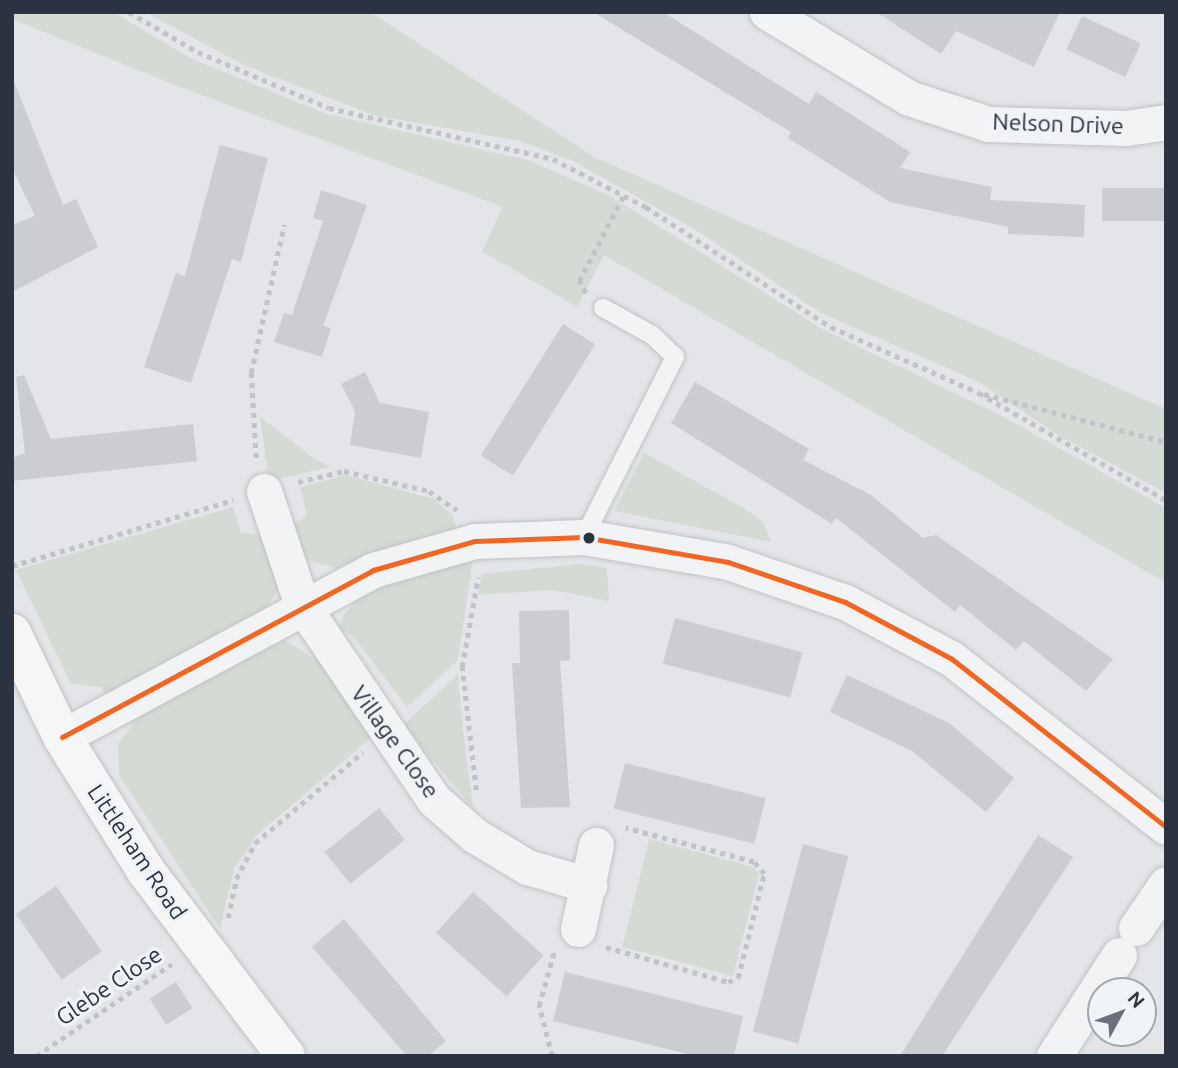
<!DOCTYPE html>
<html>
<head>
<meta charset="utf-8">
<style>
	body { margin:0 }
	#map { position:relative; width:1178px; height:1068px; overflow:hidden; background:#e3e5e8; font-family:Ubuntu,sans-serif }
	div>[style] { position:absolute }
	.green>* { inset:0; background:#d4dbd4 }
	.building>* { inset:0; background:#cbcdd0; transform-origin:0 0 }
	.path>* { height:4.5px; margin-top:-2.25px; transform-origin:0; background:repeating-linear-gradient(90deg,#c1c3c6 0 5px,transparent 0 10px) }
	.roads { filter:drop-shadow(0 0 2px #c1c3c6) drop-shadow(0 0 2px #c1c3c6) }
	.lane>* { height:18px; margin:-9px; padding:0 9px; transform-origin:9px; border-radius:9px; background:#f2f3f5 }
	.street>* { height:35px; margin:-17.5px; padding:0 17.5px; transform-origin:17.5px; border-radius:17.5px; background:#f2f3f5 }
	.secondary>* { height:38px; margin:-19px; padding:0 19px; transform-origin:19px; border-radius:19px; background:#f6f6f7 }
	.bus-1>* { height:5px; margin:-2.5px; padding:0 2.5px; transform-origin:2.5px; border-radius:2.5px; background:#f26522 }
	.dots>* { width:19px; height:19px; translate:-50% -50%; box-sizing:border-box; border:4px solid #f1f4f7; border-radius:50% }
	span { translate:-50% -50%; white-space:nowrap; text-align:center; line-height:1.15; -webkit-text-stroke:7px #f1f4f7; paint-order:stroke }
	.street-label { font-size:23px; color:#2b3340 }
	.frame { position:absolute; inset:0; border:14px solid #2b3340; pointer-events:none }
	.north { position:absolute; left:1087px; top:977px; width:70px; height:70px; box-sizing:border-box; background:#f1f4f7; border:2px solid #a2a7ae; border-radius:50%; rotate:49deg; font-size:19px; font-weight:700; line-height:28px; text-align:center; color:#2b3340 }
	.north::after { content:''; display:block; margin:auto; width:24px; height:32px; background:#6b717b; clip-path:polygon(50% 0,100% 100%,50% 72%,0 100%) }
</style>
</head>
<body>
<div id="map">
	<div class="green">
		<div style="clip-path:polygon(12px 12px,113px 12px,190px 58px,327px 114px,528px 160px,614px 198px,822px 329px,998px 414px,1166px 508px,1166px 583px,604px 255px,577px 307px,482px 251px,503px 207px,175px 85px,12px 19px)"></div>
		<div style="clip-path:polygon(145px 12px,370px 12px,596px 158px,1166px 409px,1166px 493px,1060px 436px,979px 382px,821px 313px,693px 228px,573px 161px,520px 141px,373px 115px,244px 65px)"></div>
		<div style="clip-path:polygon(260px 417px,315px 459px,331px 467px,269px 481px)"></div>
		<div style="clip-path:polygon(644px 453px,742px 507px,763px 522px,771px 542px,614px 511px)"></div>
		<div style="clip-path:polygon(346px 475px,434px 499px,453px 516px,457px 531px,336px 568px,300px 559px,288px 527px,307px 516px,300px 487px)"></div>
		<div style="clip-path:polygon(233px 507px,241px 533px,258px 534px,270px 544px,279px 588px,267px 607px,105px 695px,101px 687px,71px 684px,16px 570px)"></div>
		<div style="clip-path:polygon(473px 558px,458px 660px,407px 707px,353px 636px,338px 630px,344px 615px,360px 596px,393px 580px)"></div>
		<div style="clip-path:polygon(579px 564px,607px 568px,609px 601px,552px 590px,478px 595px,482px 574px)"></div>
		<div style="clip-path:polygon(284px 640px,325px 665px,373px 736px,256px 836px,234px 869px,220px 929px,119px 775px,118px 744px,133px 725px,129px 719px)"></div>
		<div style="clip-path:polygon(458px 674px,463px 730px,473px 808px,403px 725px)"></div>
		<div style="clip-path:polygon(649px 839px,753px 867px,759px 874px,733px 976px,622px 947px)"></div>
	</div>
	<div class="building">
		<div style="clip-path:polygon(593px 12px,663px 12px,809px 104px,816px 92px,910px 152px,900px 168px,992px 187px,990px 200px,1085px 205px,1084px 237px,1008px 234px,1008px 227px,890px 202px,788px 138px,791px 132px)"></div>
		<div style="clip-path:polygon(876px 12px,1060px 12px,1034px 67px,956px 31px,941px 54px)"></div>
		<div style="left:1082px;top:16px;width:65px;height:37px;rotate:25deg"></div>
		<div style="clip-path:polygon(13px 79px,63px 205px,76px 199px,98px 247px,12px 292px,12px 225px,35px 216px,12px 168px)"></div>
		<div style="clip-path:polygon(220px 145px,268px 158px,241px 262px,232px 259px,191px 383px,144px 367px,176px 273px,185px 276px)"></div>
		<div style="left:1166px;top:188px;width:33px;height:64px;rotate:90deg"></div>
		<div style="clip-path:polygon(321px 190px,367px 205px,323px 326px,331px 328px,322px 357px,274px 342px,284px 313px,292px 315px,323px 221px,313px 218px)"></div>
		<div style="left:563px;top:324px;width:38px;height:155px;rotate:32deg"></div>
		<div style="clip-path:polygon(365px 372px,380px 403px,429px 412px,421px 458px,350px 445px,355px 411px,341px 384px)"></div>
		<div style="clip-path:polygon(24px 375px,51px 439px,193px 424px,197px 461px,12px 481px,12px 458px,25px 453px,16px 377px)"></div>
		<div style="clip-path:polygon(695px 382px,809px 449px,803px 460px,871px 495px,923px 538px,936px 535px,1113px 659px,1086px 691px,1024px 641px,1016px 650px,960px 605px,955px 612px,836px 518px,832px 524px,671px 423px)"></div>
		<div style="clip-path:polygon(569px 610px,570px 660px,560px 661px,570px 807px,521px 808px,512px 663px,520px 663px,519px 611px)"></div>
		<div style="left:675px;top:618px;width:132px;height:47px;rotate:15deg"></div>
		<div style="clip-path:polygon(847px 675px,949px 723px,1014px 778px,986px 812px,912px 751px,830px 712px)"></div>
		<div style="left:625px;top:763px;width:145px;height:47px;rotate:14deg"></div>
		<div style="left:379px;top:808px;width:41px;height:70px;rotate:51deg"></div>
		<div style="clip-path:polygon(1038px 835px,1073px 857px,942px 1056px,900px 1056px)"></div>
		<div style="left:803px;top:844px;width:47px;height:194px;rotate:15deg"></div>
		<div style="left:56px;top:886px;width:80px;height:49px;rotate:55deg"></div>
		<div style="left:473px;top:892px;width:95px;height:55px;rotate:42deg"></div>
		<div style="clip-path:polygon(344px 919px,446px 1041px,428px 1056px,407px 1056px,312px 947px)"></div>
		<div style="clip-path:polygon(565px 972px,743px 1016px,734px 1056px,696px 1056px,553px 1021px)"></div>
		<div style="left:176px;top:982px;width:31px;height:31px;rotate:58deg"></div>
	</div>
	<div class="path">
		<div style="left:129px;top:12px;width:80px;rotate:30.1deg"></div>
		<div style="left:198px;top:52px;width:142px;rotate:23.1deg"></div>
		<div style="left:329px;top:108px;width:230px;rotate:12.8deg"></div>
		<div style="left:553px;top:159px;width:105px;rotate:27.3deg"></div>
		<div style="left:646px;top:207px;width:221px;rotate:33deg"></div>
		<div style="left:831px;top:327px;width:162px;rotate:24deg"></div>
		<div style="left:979px;top:393px;width:215px;rotate:29.8deg"></div>
		<div style="left:586px;top:293px;width:14px;rotate:-120deg"></div>
		<div style="left:579px;top:281px;width:97px;rotate:-62.4deg"></div>
		<div style="left:984px;top:394px;width:188px;rotate:14.8deg"></div>
		<div style="left:256px;top:458px;width:85px;rotate:-93.4deg"></div>
		<div style="left:251px;top:373px;width:152px;rotate:-77.4deg"></div>
		<div style="left:298px;top:482px;width:47px;rotate:-13.4deg"></div>
		<div style="left:344px;top:471px;width:87px;rotate:13.2deg"></div>
		<div style="left:429px;top:491px;width:34px;rotate:34deg"></div>
		<div style="left:12px;top:566px;width:231px;rotate:-16.6deg"></div>
		<div style="left:476px;top:790px;width:124px;rotate:-96.5deg"></div>
		<div style="left:462px;top:667px;width:91px;rotate:-79.9deg"></div>
		<div style="left:228px;top:918px;width:40px;rotate:-78deg"></div>
		<div style="left:236px;top:879px;width:41px;rotate:-62.2deg"></div>
		<div style="left:255px;top:843px;width:141px;rotate:-40.1deg"></div>
		<div style="left:606px;top:947px;width:127px;rotate:16deg"></div>
		<div style="left:728px;top:982px;width:11px;rotate:-22deg"></div>
		<div style="left:738px;top:978px;width:107px;rotate:-76deg"></div>
		<div style="left:764px;top:874px;width:16px;rotate:-130deg"></div>
		<div style="left:754px;top:862px;width:133px;rotate:-165.2deg"></div>
		<div style="left:36px;top:1056px;width:164px;rotate:-34.1deg"></div>
		<div style="left:552px;top:1056px;width:52px;rotate:-104.6deg"></div>
		<div style="left:539px;top:1006px;width:56px;rotate:-74.5deg"></div>
	</div>
	<div class="roads">
		<div class="lane">
			<div style="left:584px;top:537px;width:202px;rotate:-63.2deg"></div>
			<div style="left:675px;top:357px;width:32px;rotate:-136deg"></div>
			<div style="left:652px;top:335px;width:56px;rotate:-151.1deg"></div>
		</div>
		<div class="street">
			<div style="left:767px;top:12px;width:166px;rotate:31.2deg"></div>
			<div style="left:909px;top:98px;width:83px;rotate:18.2deg"></div>
			<div style="left:988px;top:124px;width:138px;rotate:1.7deg"></div>
			<div style="left:1126px;top:128px;width:40px;rotate:-8.5deg"></div>
			<div style="left:264px;top:491px;width:120px;rotate:71.6deg"></div>
			<div style="left:302px;top:605px;width:235px;rotate:55.9deg"></div>
			<div style="left:434px;top:800px;width:53px;rotate:41.2deg"></div>
			<div style="left:474px;top:835px;width:62px;rotate:31.1deg"></div>
			<div style="left:527px;top:867px;width:65px;rotate:16.2deg"></div>
			<div style="left:62px;top:737px;width:353px;rotate:-28.2deg"></div>
			<div style="left:373px;top:570px;width:106px;rotate:-15.9deg"></div>
			<div style="left:475px;top:541px;width:109px;rotate:-2.1deg"></div>
			<div style="left:584px;top:537px;width:146px;rotate:9.8deg"></div>
			<div style="left:728px;top:562px;width:124px;rotate:18.9deg"></div>
			<div style="left:845px;top:602px;width:121px;rotate:28deg"></div>
			<div style="left:952px;top:659px;width:272px;rotate:38.1deg"></div>
			<div style="left:1136px;top:928px;width:53px;rotate:-55.7deg"></div>
			<div style="left:578px;top:929px;width:86px;rotate:-77.9deg"></div>
			<div style="left:1054px;top:1056px;width:120px;rotate:-57.2deg"></div>
		</div>
		<div class="secondary">
			<div style="left:12px;top:633px;width:115px;rotate:64.3deg"></div>
			<div style="left:62px;top:737px;width:158px;rotate:57.9deg"></div>
			<div style="left:146px;top:871px;width:232px;rotate:52.9deg"></div>
		</div>
	</div>
	<div class="bus-1">
		<div style="left:62px;top:737px;width:353px;rotate:-28.2deg"></div>
		<div style="left:373px;top:570px;width:106px;rotate:-15.9deg"></div>
		<div style="left:475px;top:541px;width:109px;rotate:-2.1deg"></div>
		<div style="left:584px;top:537px;width:146px;rotate:9.8deg"></div>
		<div style="left:728px;top:562px;width:124px;rotate:18.9deg"></div>
		<div style="left:845px;top:602px;width:121px;rotate:28deg"></div>
		<div style="left:952px;top:659px;width:272px;rotate:38.1deg"></div>
	</div>
	<div class="dots">
		<div style="left:589px;top:538px;background:#2b3340"></div>
	</div>
	<div class="street-label">
		<span style="left:1058px;top:124px;rotate:2deg">Nelson Drive</span>
		<span style="left:395px;top:742px;rotate:54deg">Village Close</span>
		<span style="left:137px;top:852px;rotate:56deg">Littleham Road</span>
		<span style="left:109px;top:986px;rotate:-34deg">Glebe Close</span>
	</div>
	<div class="frame"></div>
	<div class="north">N</div>
</div>
</body>
</html>
